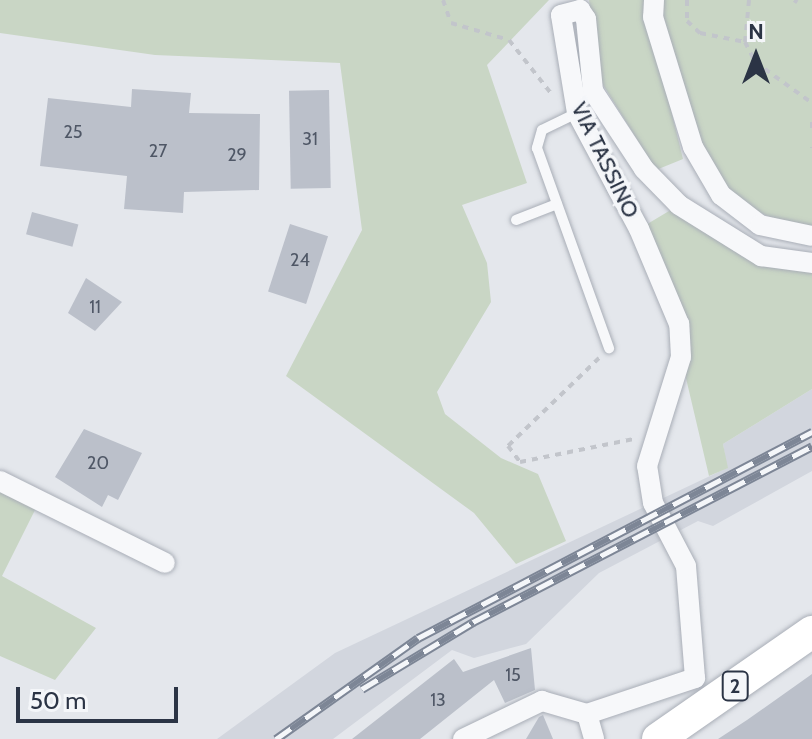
<!DOCTYPE html>
<html>
<head>
<meta charset="utf-8">
<style>
	body { margin:0 }
	#map { position:relative; width:812px; height:739px; overflow:hidden; background:#e4e7ec; font-family:Cabin,sans-serif }
	div>[style] { position:absolute }
	.built>* { inset:0; background:#d2d6de }
	.green>* { inset:0; background:#c9d6c5 }
	.building>* { inset:0; background:#bbc0ca; transform-origin:0 0 }
	.path>* { height:4px; margin-top:-2px; transform-origin:0; background:repeating-linear-gradient(90deg,#c2c5cb 0 6px,transparent 0 12px) }
	.roads { filter:drop-shadow(0 0 2px #a9aeb7) drop-shadow(0 0 2px #a9aeb7) }
	.service>* { height:10px; margin:-5px; padding:0 5px; transform-origin:5px; border-radius:5px; background:#f7f8fa }
	.minor>* { height:20px; margin:-10px; padding:0 10px; transform-origin:10px; border-radius:10px; background:#f7f8fa }
	.primary>* { height:32px; margin:-16px; padding:0 16px; transform-origin:16px; border-radius:16px; background:#fff }
	.rail>* { height:9px; margin-top:-4.5px; transform-origin:0; background:repeating-linear-gradient(90deg,#f4f6f9 0 18px,#7d8696 0 36px); box-sizing:border-box; border-block:2px solid #7d8696 }
	span { translate:-50% -50%; white-space:nowrap; text-align:center; line-height:1.15; -webkit-text-stroke:7px #f4f6f9; paint-order:stroke }
	.number-label { font-size:18px; color:#4f5766 }
	.number-label span { -webkit-text-stroke-width:0 }
	.shield-label span { padding:2px 6px; background:#f4f6f9; border:2px solid; border-radius:6px; -webkit-text-stroke-width:0 }
	.shield-label { font-size:20px; color:#2b3445; font-weight:700 }
	.street-label { font-size:22px; color:#2b3445 }
	.north { position:absolute; left:716px; top:16px; width:80px; height:80px; -webkit-text-stroke:6px #f4f6f9; paint-order:stroke; rotate:0deg; font-size:22px; font-weight:700; line-height:32px; text-align:center; color:#2b3445 }
	.north::after { content:''; display:block; margin:auto; width:28px; height:36px; background:#2b3445; clip-path:polygon(50% 0,100% 100%,50% 72%,0 100%) }
	.scale { position:absolute; left:16px; top:687px; width:162px; height:36px; box-sizing:border-box; border:4px solid #2b3445; border-top:0; padding-left:10px; font-size:24px; line-height:28px; white-space:nowrap; color:#2b3445; -webkit-text-stroke:6px #f4f6f9; paint-order:stroke }
</style>
</head>
<body>
<div id="map">
	<div class="built">
		<div style="clip-path:polygon(812px 389px,812px 471px,713px 526px,698px 521px,599px 573px,526px 644px,474px 658px,452px 650px,333px 739px,217px 739px,335px 653px,727px 468px,723px 444px)"></div>
	</div>
	<div class="green">
		<div style="clip-path:polygon(0 0,549px 0,487px 65px,527px 183px,462px 205px,487px 263px,491px 302px,437px 392px,445px 414px,501px 458px,538px 474px,566px 541px,516px 564px,474px 513px,286px 376px,362px 230px,340px 63px,155px 55px,0 33px)"></div>
		<div style="clip-path:polygon(589px 0,812px 0,812px 236px,721px 195px,657px 53px,683px 159px,656px 170px,600px 80px)"></div>
		<div style="clip-path:polygon(679px 205px,725px 241px,812px 263px,812px 389px,723px 444px,728px 468px,709px 476px,681px 357px,639px 229px)"></div>
		<div style="clip-path:polygon(0 487px,38px 504px,2px 576px,96px 628px,55px 680px,0 656px)"></div>
	</div>
	<div class="building">
		<div style="clip-path:polygon(132px 89px,191px 93px,189px 113px,260px 114px,259px 190px,184px 192px,183px 213px,124px 209px,127px 176px,40px 166px,48px 98px,131px 107px)"></div>
		<div style="left:329px;top:90px;width:98px;height:40px;rotate:89deg"></div>
		<div style="left:32px;top:212px;width:48px;height:23px;rotate:15deg"></div>
		<div style="left:290px;top:224px;width:40px;height:71px;rotate:18deg"></div>
		<div style="clip-path:polygon(86px 278px,122px 302px,95px 331px,68px 313px)"></div>
		<div style="clip-path:polygon(84px 429px,142px 453px,118px 500px,108px 495px,102px 507px,55px 477px)"></div>
		<div style="clip-path:polygon(531px 648px,535px 690px,505px 703px,494px 680px,420px 739px,352px 739px,454px 659px,463px 672px)"></div>
		<div style="clip-path:polygon(812px 674px,812px 739px,718px 739px,747px 720px)"></div>
		<div style="clip-path:polygon(543px 715px,553px 739px,526px 739px,539px 717px)"></div>
	</div>
	<div class="path">
		<div style="left:443px;top:0;width:24px;rotate:71deg"></div>
		<div style="left:451px;top:23px;width:60px;rotate:16.3deg"></div>
		<div style="left:509px;top:40px;width:71px;rotate:51.8deg"></div>
		<div style="left:687px;top:0;width:21px;rotate:90deg"></div>
		<div style="left:687px;top:21px;width:18px;rotate:43deg"></div>
		<div style="left:700px;top:33px;width:46px;rotate:11.3deg"></div>
		<div style="left:749px;top:0;width:42px;rotate:95.4deg"></div>
		<div style="left:745px;top:42px;width:22px;rotate:63deg"></div>
		<div style="left:755px;top:62px;width:70px;rotate:35.7deg"></div>
		<div style="left:794px;top:0;width:4px;rotate:34deg"></div>
		<div style="left:812px;top:122px;width:6px;rotate:90deg"></div>
		<div style="left:812px;top:147px;width:1px;rotate:90deg"></div>
		<div style="left:599px;top:358px;width:127px;rotate:136deg"></div>
		<div style="left:508px;top:446px;width:20px;rotate:53deg"></div>
		<div style="left:520px;top:462px;width:116px;rotate:-11.4deg"></div>
	</div>
	<div class="roads">
		<div class="service">
			<div style="left:577px;top:113px;width:39px;rotate:154deg"></div>
			<div style="left:542px;top:130px;width:19px;rotate:106deg"></div>
			<div style="left:537px;top:148px;width:213px;rotate:70.2deg"></div>
			<div style="left:516px;top:220px;width:44px;rotate:-21.3deg"></div>
		</div>
		<div class="minor">
			<div style="left:654px;top:0;width:17px;rotate:93deg"></div>
			<div style="left:653px;top:17px;width:136px;rotate:72.9deg"></div>
			<div style="left:693px;top:147px;width:56px;rotate:59.7deg"></div>
			<div style="left:721px;top:195px;width:49px;rotate:37.6deg"></div>
			<div style="left:760px;top:225px;width:53px;rotate:11.9deg"></div>
			<div style="left:0;top:481px;width:184px;rotate:26.4deg"></div>
			<div style="left:695px;top:678px;width:112px;rotate:-94.6deg"></div>
			<div style="left:686px;top:566px;width:71px;rotate:-117.6deg"></div>
			<div style="left:653px;top:503px;width:37px;rotate:-99deg"></div>
			<div style="left:647px;top:466px;width:114px;rotate:-72.7deg"></div>
			<div style="left:681px;top:357px;width:33px;rotate:-93deg"></div>
			<div style="left:679px;top:324px;width:103px;rotate:-112.8deg"></div>
			<div style="left:639px;top:229px;width:132px;rotate:-118.1deg"></div>
			<div style="left:577px;top:113px;width:99px;rotate:-99.3deg"></div>
			<div style="left:561px;top:15px;width:20px;rotate:-15deg"></div>
			<div style="left:580px;top:10px;width:11px;rotate:56deg"></div>
			<div style="left:586px;top:19px;width:72px;rotate:84.4deg"></div>
			<div style="left:593px;top:91px;width:93px;rotate:56.8deg"></div>
			<div style="left:644px;top:169px;width:50px;rotate:45.8deg"></div>
			<div style="left:679px;top:205px;width:97px;rotate:31.9deg"></div>
			<div style="left:761px;top:256px;width:51px;rotate:7.8deg"></div>
			<div style="left:587px;top:714px;width:114px;rotate:-18.4deg"></div>
			<div style="left:463px;top:739px;width:88px;rotate:-25.7deg"></div>
			<div style="left:542px;top:701px;width:47px;rotate:16.1deg"></div>
			<div style="left:587px;top:714px;width:26px;rotate:74deg"></div>
		</div>
		<div class="primary">
			<div style="left:658px;top:739px;width:188px;rotate:-34.8deg"></div>
		</div>
	</div>
	<div class="rail">
		<div style="left:362px;top:689px;width:130px;rotate:-31.1deg"></div>
		<div style="left:473px;top:622px;width:382px;rotate:-27.4deg"></div>
		<div style="left:276px;top:739px;width:174px;rotate:-35.4deg"></div>
		<div style="left:418px;top:638px;width:445px;rotate:-27.6deg"></div>
	</div>
	<div class="number-label">
		<span style="left:73px;top:132px">25</span>
		<span style="left:310px;top:139px">31</span>
		<span style="left:158px;top:151px">27</span>
		<span style="left:237px;top:155px">29</span>
		<span style="left:300px;top:260px">24</span>
		<span style="left:95px;top:307px">11</span>
		<span style="left:98px;top:463px">20</span>
		<span style="left:513px;top:675px">15</span>
		<span style="left:438px;top:700px">13</span>
	</div>
	<div class="shield-label">
		<span style="left:735px;top:686px">2</span>
	</div>
	<div class="street-label">
		<span style="left:605px;top:160px;rotate:64deg">VIA TASSINO</span>
	</div>
	<div class="north">N</div>
	<div class="scale">50 m</div>
</div>
</body>
</html>
